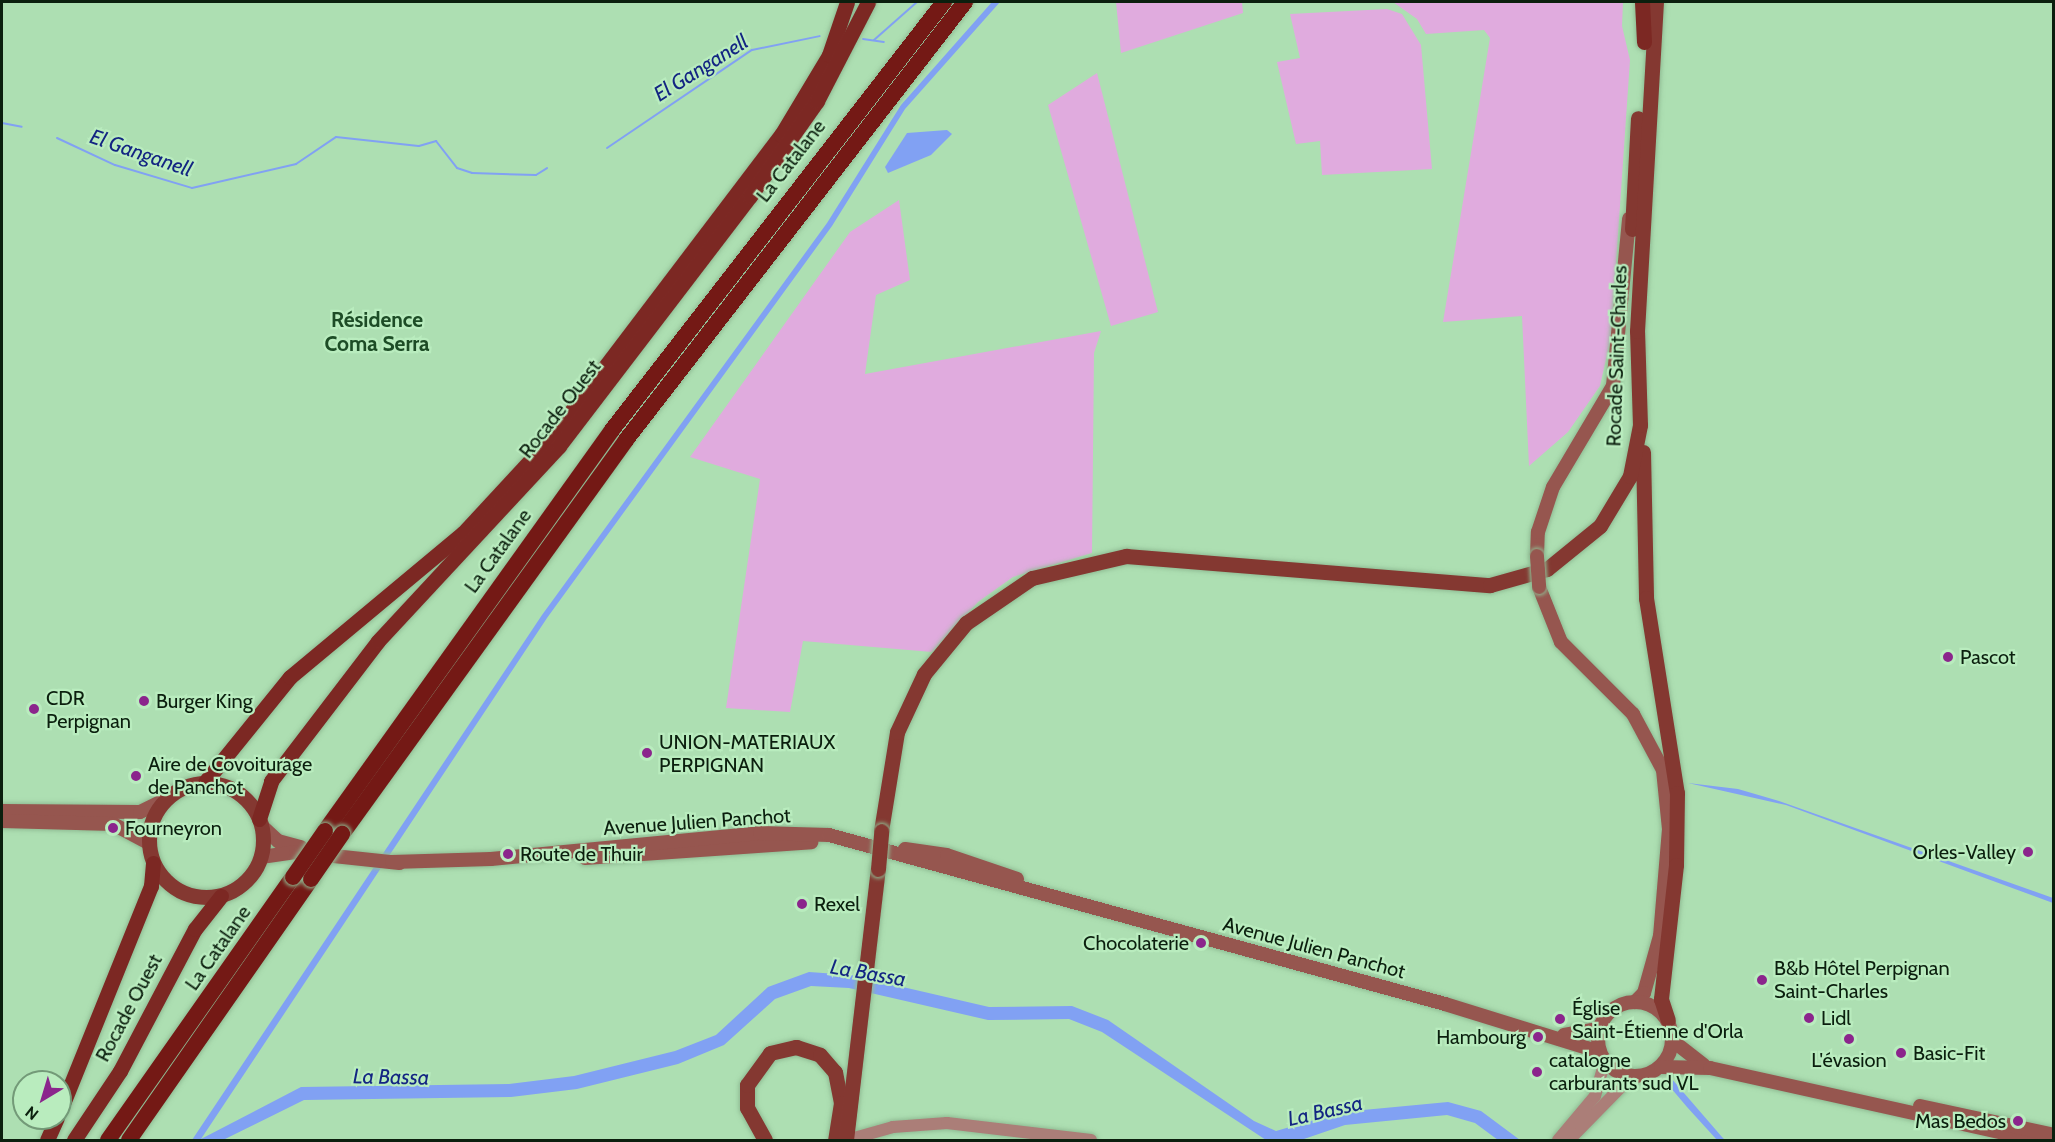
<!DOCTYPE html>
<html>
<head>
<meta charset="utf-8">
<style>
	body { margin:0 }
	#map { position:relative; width:2055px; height:1142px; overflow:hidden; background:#addfb2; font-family:Cabin,sans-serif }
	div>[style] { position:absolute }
	.green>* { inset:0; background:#e0abde }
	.water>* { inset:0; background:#81a1f3 }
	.stream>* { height:2px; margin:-1px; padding:0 1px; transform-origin:1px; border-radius:1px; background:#81a1f3 }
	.roads { filter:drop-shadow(0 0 2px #90bc94) drop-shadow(0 0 2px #90bc94) }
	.tertiary>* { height:12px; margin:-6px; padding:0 6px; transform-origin:6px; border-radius:6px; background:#ab7e78 }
	.secondary>* { height:14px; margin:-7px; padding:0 7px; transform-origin:7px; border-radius:7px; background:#96564f }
	.secondary>.ring { margin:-7px; padding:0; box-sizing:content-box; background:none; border:14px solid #96564f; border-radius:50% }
	.primary>* { height:15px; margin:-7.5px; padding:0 7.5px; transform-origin:7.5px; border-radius:7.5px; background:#843831 }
	.primary>.ring { margin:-7.5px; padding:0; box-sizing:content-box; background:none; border:15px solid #843831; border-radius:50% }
	.trunk>* { height:15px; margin:-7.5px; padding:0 7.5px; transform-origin:7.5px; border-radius:7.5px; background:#7c2823 }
	.motorway>* { height:16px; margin:-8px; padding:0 8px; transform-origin:8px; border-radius:8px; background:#741915 }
	.bridges { filter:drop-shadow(0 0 2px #90bc94) drop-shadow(0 0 2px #90bc94) }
	.secondary-bridge>* { height:14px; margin:-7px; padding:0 7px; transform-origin:7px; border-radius:7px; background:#96564f }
	.primary-bridge>* { height:15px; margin:-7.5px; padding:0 7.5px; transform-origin:7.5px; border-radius:7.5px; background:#843831 }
	.motorway-bridge>* { height:16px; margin:-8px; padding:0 8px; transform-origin:8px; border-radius:8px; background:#741915 }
	.dots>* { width:16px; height:16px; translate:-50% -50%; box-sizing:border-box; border:3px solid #b9ecbe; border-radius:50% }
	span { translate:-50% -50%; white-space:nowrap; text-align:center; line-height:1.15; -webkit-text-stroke:4.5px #b9ecbe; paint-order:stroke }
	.street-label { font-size:20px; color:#0b1f0e }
	.poi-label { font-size:20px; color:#0b1f0e }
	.left { translate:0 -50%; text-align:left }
	.right { translate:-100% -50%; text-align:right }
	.water-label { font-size:21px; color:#132582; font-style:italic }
	.neighbourhood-label { font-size:21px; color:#1d4c26; font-weight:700 }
	.frame { position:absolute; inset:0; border:3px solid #0b1f0e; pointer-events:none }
	.north { position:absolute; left:12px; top:1070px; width:60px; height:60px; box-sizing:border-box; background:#b9ecbe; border:2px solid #739a78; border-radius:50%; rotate:218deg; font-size:16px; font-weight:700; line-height:24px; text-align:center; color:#0b1f0e }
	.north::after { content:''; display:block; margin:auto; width:21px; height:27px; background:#8b258c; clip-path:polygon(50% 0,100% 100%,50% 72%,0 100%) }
</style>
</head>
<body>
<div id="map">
	<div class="green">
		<div style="clip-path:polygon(1116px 2px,1242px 2px,1243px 13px,1121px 53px)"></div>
		<div style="clip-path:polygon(1393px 2px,1623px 2px,1622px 26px,1630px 60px,1611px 337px,1600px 386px,1568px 432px,1529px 466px,1522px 316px,1443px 322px,1490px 38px,1484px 30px,1426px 34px,1417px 19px)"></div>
		<div style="clip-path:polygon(1387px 9px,1402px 14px,1421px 45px,1432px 169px,1322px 175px,1320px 141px,1296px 144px,1277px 62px,1300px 58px,1290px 14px)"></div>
		<div style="clip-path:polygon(1097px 73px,1158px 312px,1111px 326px,1048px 105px)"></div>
		<div style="clip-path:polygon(899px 200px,910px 280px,876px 295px,865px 374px,1101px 331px,1094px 353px,1092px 553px,1013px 577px,978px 602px,932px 652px,803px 641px,790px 712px,726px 708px,760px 479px,690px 457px,850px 232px)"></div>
	</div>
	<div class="water">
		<div style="clip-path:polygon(992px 2px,1000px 2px,905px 109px,832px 226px,547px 618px,201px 1139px,301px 1087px,509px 1084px,574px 1076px,675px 1051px,716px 1035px,768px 987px,809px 972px,851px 975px,989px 1007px,1072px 1006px,1108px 1020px,1254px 1121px,1276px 1131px,1342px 1112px,1448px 1102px,1481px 1111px,1520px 1140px,1498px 1140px,1475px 1123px,1447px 1115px,1345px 1125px,1301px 1140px,1266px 1140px,1102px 1032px,1069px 1019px,988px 1020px,849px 988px,811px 986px,775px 999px,724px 1045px,678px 1064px,577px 1089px,511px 1097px,304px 1100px,223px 1140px,192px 1140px,542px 615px,827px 223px,901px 105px)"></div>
		<div style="clip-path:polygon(947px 130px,952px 134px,931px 155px,888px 173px,885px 167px,907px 133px)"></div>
		<div style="clip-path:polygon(1688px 783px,1738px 789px,1779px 801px,2053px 898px,2053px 903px,1786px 805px)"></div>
		<div style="clip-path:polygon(1671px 1078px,1722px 1137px,1725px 1140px,1717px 1140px,1687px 1107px,1665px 1081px)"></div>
	</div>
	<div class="stream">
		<div style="left:863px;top:39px;width:21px;rotate:8deg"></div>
		<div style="left:874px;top:40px;width:57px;rotate:-41.5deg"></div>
		<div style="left:2px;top:123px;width:20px;rotate:11deg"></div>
		<div style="left:57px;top:138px;width:64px;rotate:25deg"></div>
		<div style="left:115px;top:165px;width:80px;rotate:16.6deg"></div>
		<div style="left:192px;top:188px;width:107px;rotate:-13deg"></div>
		<div style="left:296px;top:164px;width:48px;rotate:-34deg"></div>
		<div style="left:336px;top:137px;width:83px;rotate:6.2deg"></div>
		<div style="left:419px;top:146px;width:18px;rotate:-16deg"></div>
		<div style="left:436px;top:141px;width:34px;rotate:52deg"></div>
		<div style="left:457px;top:168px;width:16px;rotate:18deg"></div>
		<div style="left:472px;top:173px;width:64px;rotate:1.8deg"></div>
		<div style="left:536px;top:175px;width:13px;rotate:-32deg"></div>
		<div style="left:607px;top:148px;width:175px;rotate:-34.1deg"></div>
		<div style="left:752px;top:50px;width:69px;rotate:-11.6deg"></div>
	</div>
	<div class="roads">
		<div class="tertiary">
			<div style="left:1571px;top:1138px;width:86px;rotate:-45.5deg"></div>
			<div style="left:847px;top:1140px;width:48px;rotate:-15.8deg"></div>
			<div style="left:893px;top:1127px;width:54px;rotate:-4.2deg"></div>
			<div style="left:947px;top:1123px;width:145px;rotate:6.7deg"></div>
			<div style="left:1558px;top:1140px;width:57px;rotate:-49.9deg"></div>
			<div style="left:1595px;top:1096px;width:36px;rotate:-74deg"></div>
		</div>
		<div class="secondary">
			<div style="left:1537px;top:556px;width:24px;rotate:-88deg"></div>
			<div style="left:1538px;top:532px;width:47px;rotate:-71.6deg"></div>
			<div style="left:1553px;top:487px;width:117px;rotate:-59.3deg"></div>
			<div style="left:1613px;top:386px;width:168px;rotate:-84.5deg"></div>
			<div style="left:1539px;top:587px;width:59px;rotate:68.2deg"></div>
			<div style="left:1561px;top:642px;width:102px;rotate:45deg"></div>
			<div style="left:1633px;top:714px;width:64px;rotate:61.8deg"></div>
			<div style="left:1663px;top:770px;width:59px;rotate:84.2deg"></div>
			<div style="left:1669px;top:829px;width:107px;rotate:94.8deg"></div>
			<div style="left:1660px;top:936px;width:59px;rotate:105.7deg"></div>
			<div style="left:1644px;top:993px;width:13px;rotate:135deg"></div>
			<div style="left:2px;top:811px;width:138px;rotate:0.4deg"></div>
			<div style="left:140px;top:812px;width:30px;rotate:-26deg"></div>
			<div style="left:2px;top:821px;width:111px;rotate:1.5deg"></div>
			<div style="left:113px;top:824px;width:40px;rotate:28deg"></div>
			<div style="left:263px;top:827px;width:21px;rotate:43deg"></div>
			<div style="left:278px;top:841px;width:24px;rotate:15deg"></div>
			<div style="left:905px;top:849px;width:42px;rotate:8.1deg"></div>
			<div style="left:947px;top:855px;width:74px;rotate:18.9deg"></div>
			<div style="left:261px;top:857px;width:35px;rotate:-8deg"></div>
			<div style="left:296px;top:852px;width:104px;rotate:6.1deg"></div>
			<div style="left:585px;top:858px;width:227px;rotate:-4deg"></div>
			<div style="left:392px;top:862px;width:99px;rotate:-1.7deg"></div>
			<div style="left:491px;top:859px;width:270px;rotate:-5.5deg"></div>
			<div style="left:760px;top:833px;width:69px;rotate:1.7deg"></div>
			<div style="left:829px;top:835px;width:639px;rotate:15.34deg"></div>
			<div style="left:1445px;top:1004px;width:162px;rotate:17.2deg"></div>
			<div class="ring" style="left:1598px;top:1002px;width:60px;height:60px"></div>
			<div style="left:1564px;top:1035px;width:36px;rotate:-10deg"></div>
			<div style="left:1673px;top:1041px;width:39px;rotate:38deg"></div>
			<div style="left:1661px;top:1067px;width:49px;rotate:1.2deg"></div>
			<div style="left:1710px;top:1068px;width:334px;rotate:12.5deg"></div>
			<div style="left:1920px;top:1106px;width:137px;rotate:12.2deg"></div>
		</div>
		<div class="primary">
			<div style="left:1632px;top:229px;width:111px;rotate:-86.9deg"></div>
			<div style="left:1643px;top:452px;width:146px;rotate:88.8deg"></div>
			<div style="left:1646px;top:598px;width:197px;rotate:81deg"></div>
			<div style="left:1677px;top:793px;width:72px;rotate:90.8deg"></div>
			<div style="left:1676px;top:865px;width:135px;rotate:96.4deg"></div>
			<div style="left:1661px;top:999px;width:22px;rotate:72deg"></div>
			<div class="ring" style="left:149px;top:783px;width:99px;height:99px"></div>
			<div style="left:881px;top:831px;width:100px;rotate:-80.8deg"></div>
			<div style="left:897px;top:732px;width:64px;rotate:-65deg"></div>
			<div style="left:924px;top:674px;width:66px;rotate:-50.5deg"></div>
			<div style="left:966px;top:623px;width:80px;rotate:-34.3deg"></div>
			<div style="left:1032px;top:578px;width:97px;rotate:-13.2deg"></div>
			<div style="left:1126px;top:556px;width:365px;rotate:4.6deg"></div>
			<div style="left:1490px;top:585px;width:59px;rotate:-15.7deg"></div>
			<div style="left:1547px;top:569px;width:68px;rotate:-39.1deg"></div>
			<div style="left:1600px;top:526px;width:58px;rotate:-59deg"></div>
			<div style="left:1630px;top:476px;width:52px;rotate:-78.9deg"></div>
			<div style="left:1640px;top:425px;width:94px;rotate:-91.8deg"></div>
			<div style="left:1637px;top:331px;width:330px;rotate:-86.7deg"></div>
			<div style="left:765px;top:1140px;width:37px;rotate:-119deg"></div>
			<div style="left:747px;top:1108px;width:23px;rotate:-90deg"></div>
			<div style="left:747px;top:1085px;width:39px;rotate:-54deg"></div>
			<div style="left:770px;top:1053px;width:27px;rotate:-13deg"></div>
			<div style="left:796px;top:1047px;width:25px;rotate:18deg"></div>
			<div style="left:820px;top:1055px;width:23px;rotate:49deg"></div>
			<div style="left:835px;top:1072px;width:32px;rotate:79deg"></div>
			<div style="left:841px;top:1103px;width:37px;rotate:99deg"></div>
			<div style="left:846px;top:1140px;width:273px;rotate:-83.3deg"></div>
		</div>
		<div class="trunk">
			<div style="left:1642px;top:2px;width:40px;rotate:87.1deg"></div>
			<div style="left:205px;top:782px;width:135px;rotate:-51deg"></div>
			<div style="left:290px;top:677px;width:225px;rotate:-39.8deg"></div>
			<div style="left:463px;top:533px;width:128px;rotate:-47.2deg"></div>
			<div style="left:550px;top:439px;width:382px;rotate:-52.8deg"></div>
			<div style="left:781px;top:135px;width:93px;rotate:-59deg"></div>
			<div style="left:829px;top:55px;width:56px;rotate:-71.2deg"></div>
			<div style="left:259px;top:819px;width:40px;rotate:-72deg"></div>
			<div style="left:271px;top:781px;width:176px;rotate:-52.6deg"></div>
			<div style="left:378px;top:641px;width:266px;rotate:-47.1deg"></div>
			<div style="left:559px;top:446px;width:315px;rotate:-52.6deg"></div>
			<div style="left:750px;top:196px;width:116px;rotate:-54.8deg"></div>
			<div style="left:817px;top:101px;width:111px;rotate:-62.7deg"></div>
			<div style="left:60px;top:1111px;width:243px;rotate:-68deg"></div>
			<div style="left:151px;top:886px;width:23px;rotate:-85deg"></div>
			<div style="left:47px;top:1140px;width:24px;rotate:-66deg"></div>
			<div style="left:74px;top:1140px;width:83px;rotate:-56.3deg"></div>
			<div style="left:120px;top:1071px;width:161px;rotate:-62.2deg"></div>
			<div style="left:195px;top:929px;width:42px;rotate:-51.8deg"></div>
		</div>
		<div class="motorway">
			<div style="left:325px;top:831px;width:493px;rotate:-54.4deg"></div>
			<div style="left:612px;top:430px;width:542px;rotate:-52.2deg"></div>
			<div style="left:342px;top:834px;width:486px;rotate:-54.2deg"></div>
			<div style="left:626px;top:440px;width:554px;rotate:-52.26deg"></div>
			<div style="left:108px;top:1140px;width:322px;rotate:-54.9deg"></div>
			<div style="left:129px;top:1140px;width:318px;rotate:-55.1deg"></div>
		</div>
	</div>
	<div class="bridges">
		<div class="secondary-bridge">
			<div style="left:1537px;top:556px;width:31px;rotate:86deg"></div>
		</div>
		<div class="primary-bridge">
			<div style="left:878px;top:869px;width:38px;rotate:-85deg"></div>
		</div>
		<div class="motorway-bridge">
			<div style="left:293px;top:877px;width:56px;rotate:-55.2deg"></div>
			<div style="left:311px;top:879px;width:55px;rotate:-55.4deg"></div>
		</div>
	</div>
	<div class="dots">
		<div style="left:1948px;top:657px;background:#8b258c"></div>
		<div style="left:144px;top:701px;background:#8b258c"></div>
		<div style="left:34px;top:709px;background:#8b258c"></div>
		<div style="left:647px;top:753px;background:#8b258c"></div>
		<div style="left:136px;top:776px;background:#8b258c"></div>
		<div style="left:113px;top:828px;background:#8b258c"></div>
		<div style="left:2028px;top:852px;background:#8b258c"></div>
		<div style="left:508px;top:854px;background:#8b258c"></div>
		<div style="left:802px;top:904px;background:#8b258c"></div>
		<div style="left:1201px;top:943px;background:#8b258c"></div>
		<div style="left:1762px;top:980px;background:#8b258c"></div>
		<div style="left:1809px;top:1018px;background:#8b258c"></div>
		<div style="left:1560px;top:1019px;background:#8b258c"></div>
		<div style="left:1538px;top:1037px;background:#8b258c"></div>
		<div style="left:1849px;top:1039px;background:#8b258c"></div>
		<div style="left:1901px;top:1053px;background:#8b258c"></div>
		<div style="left:1537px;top:1072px;background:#8b258c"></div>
		<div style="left:2018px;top:1121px;background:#8b258c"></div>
	</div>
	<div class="street-label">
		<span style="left:791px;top:161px;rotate:-52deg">La Catalane</span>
		<span style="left:1617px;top:356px;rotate:-88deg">Rocade Saint-Charles</span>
		<span style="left:560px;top:409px;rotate:-52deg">Rocade Ouest</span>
		<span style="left:498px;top:551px;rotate:-54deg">La Catalane</span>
		<span style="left:697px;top:822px;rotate:-4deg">Avenue Julien Panchot</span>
		<span style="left:218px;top:948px;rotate:-55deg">La Catalane</span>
		<span style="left:1314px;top:948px;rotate:15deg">Avenue Julien Panchot</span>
		<span style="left:129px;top:1008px;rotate:-62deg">Rocade Ouest</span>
	</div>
	<div class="poi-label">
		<span class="left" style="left:1960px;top:657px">Pascot</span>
		<span class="left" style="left:46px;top:710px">CDR<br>Perpignan</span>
		<span class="left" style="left:156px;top:701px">Burger King</span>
		<span class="left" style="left:659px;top:754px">UNION-MATERIAUX<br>PERPIGNAN</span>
		<span class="left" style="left:148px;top:776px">Aire de Covoiturage<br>de Panchot</span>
		<span class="left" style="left:125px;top:828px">Fourneyron</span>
		<span class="right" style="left:2016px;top:852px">Orles-Valley</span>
		<span class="left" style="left:520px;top:854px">Route de Thuir</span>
		<span class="left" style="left:814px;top:904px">Rexel</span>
		<span class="right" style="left:1189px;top:943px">Chocolaterie</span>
		<span class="left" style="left:1774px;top:980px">B&amp;b Hôtel Perpignan<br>Saint-Charles</span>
		<span class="left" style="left:1572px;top:1020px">Église<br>Saint-Étienne d'Orla</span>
		<span class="left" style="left:1821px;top:1018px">Lidl</span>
		<span class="right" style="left:1526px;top:1037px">Hambourg</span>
		<span class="left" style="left:1913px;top:1053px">Basic-Fit</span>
		<span class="left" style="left:1549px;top:1072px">catalogne<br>carburants sud VL</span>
		<span style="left:1849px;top:1060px">L'évasion</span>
		<span class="right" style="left:2006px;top:1121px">Mas Bedos</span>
	</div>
	<div class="water-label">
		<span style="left:701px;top:68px;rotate:-32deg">El Ganganell</span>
		<span style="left:141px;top:153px;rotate:19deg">El Ganganell</span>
		<span style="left:868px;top:973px;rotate:10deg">La Bassa</span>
		<span style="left:391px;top:1077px;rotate:1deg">La Bassa</span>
		<span style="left:1325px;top:1111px;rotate:-13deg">La Bassa</span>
	</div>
	<div class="neighbourhood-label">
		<span style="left:377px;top:332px">Résidence<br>Coma Serra</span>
	</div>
	<div class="frame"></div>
	<div class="north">N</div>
</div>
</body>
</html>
